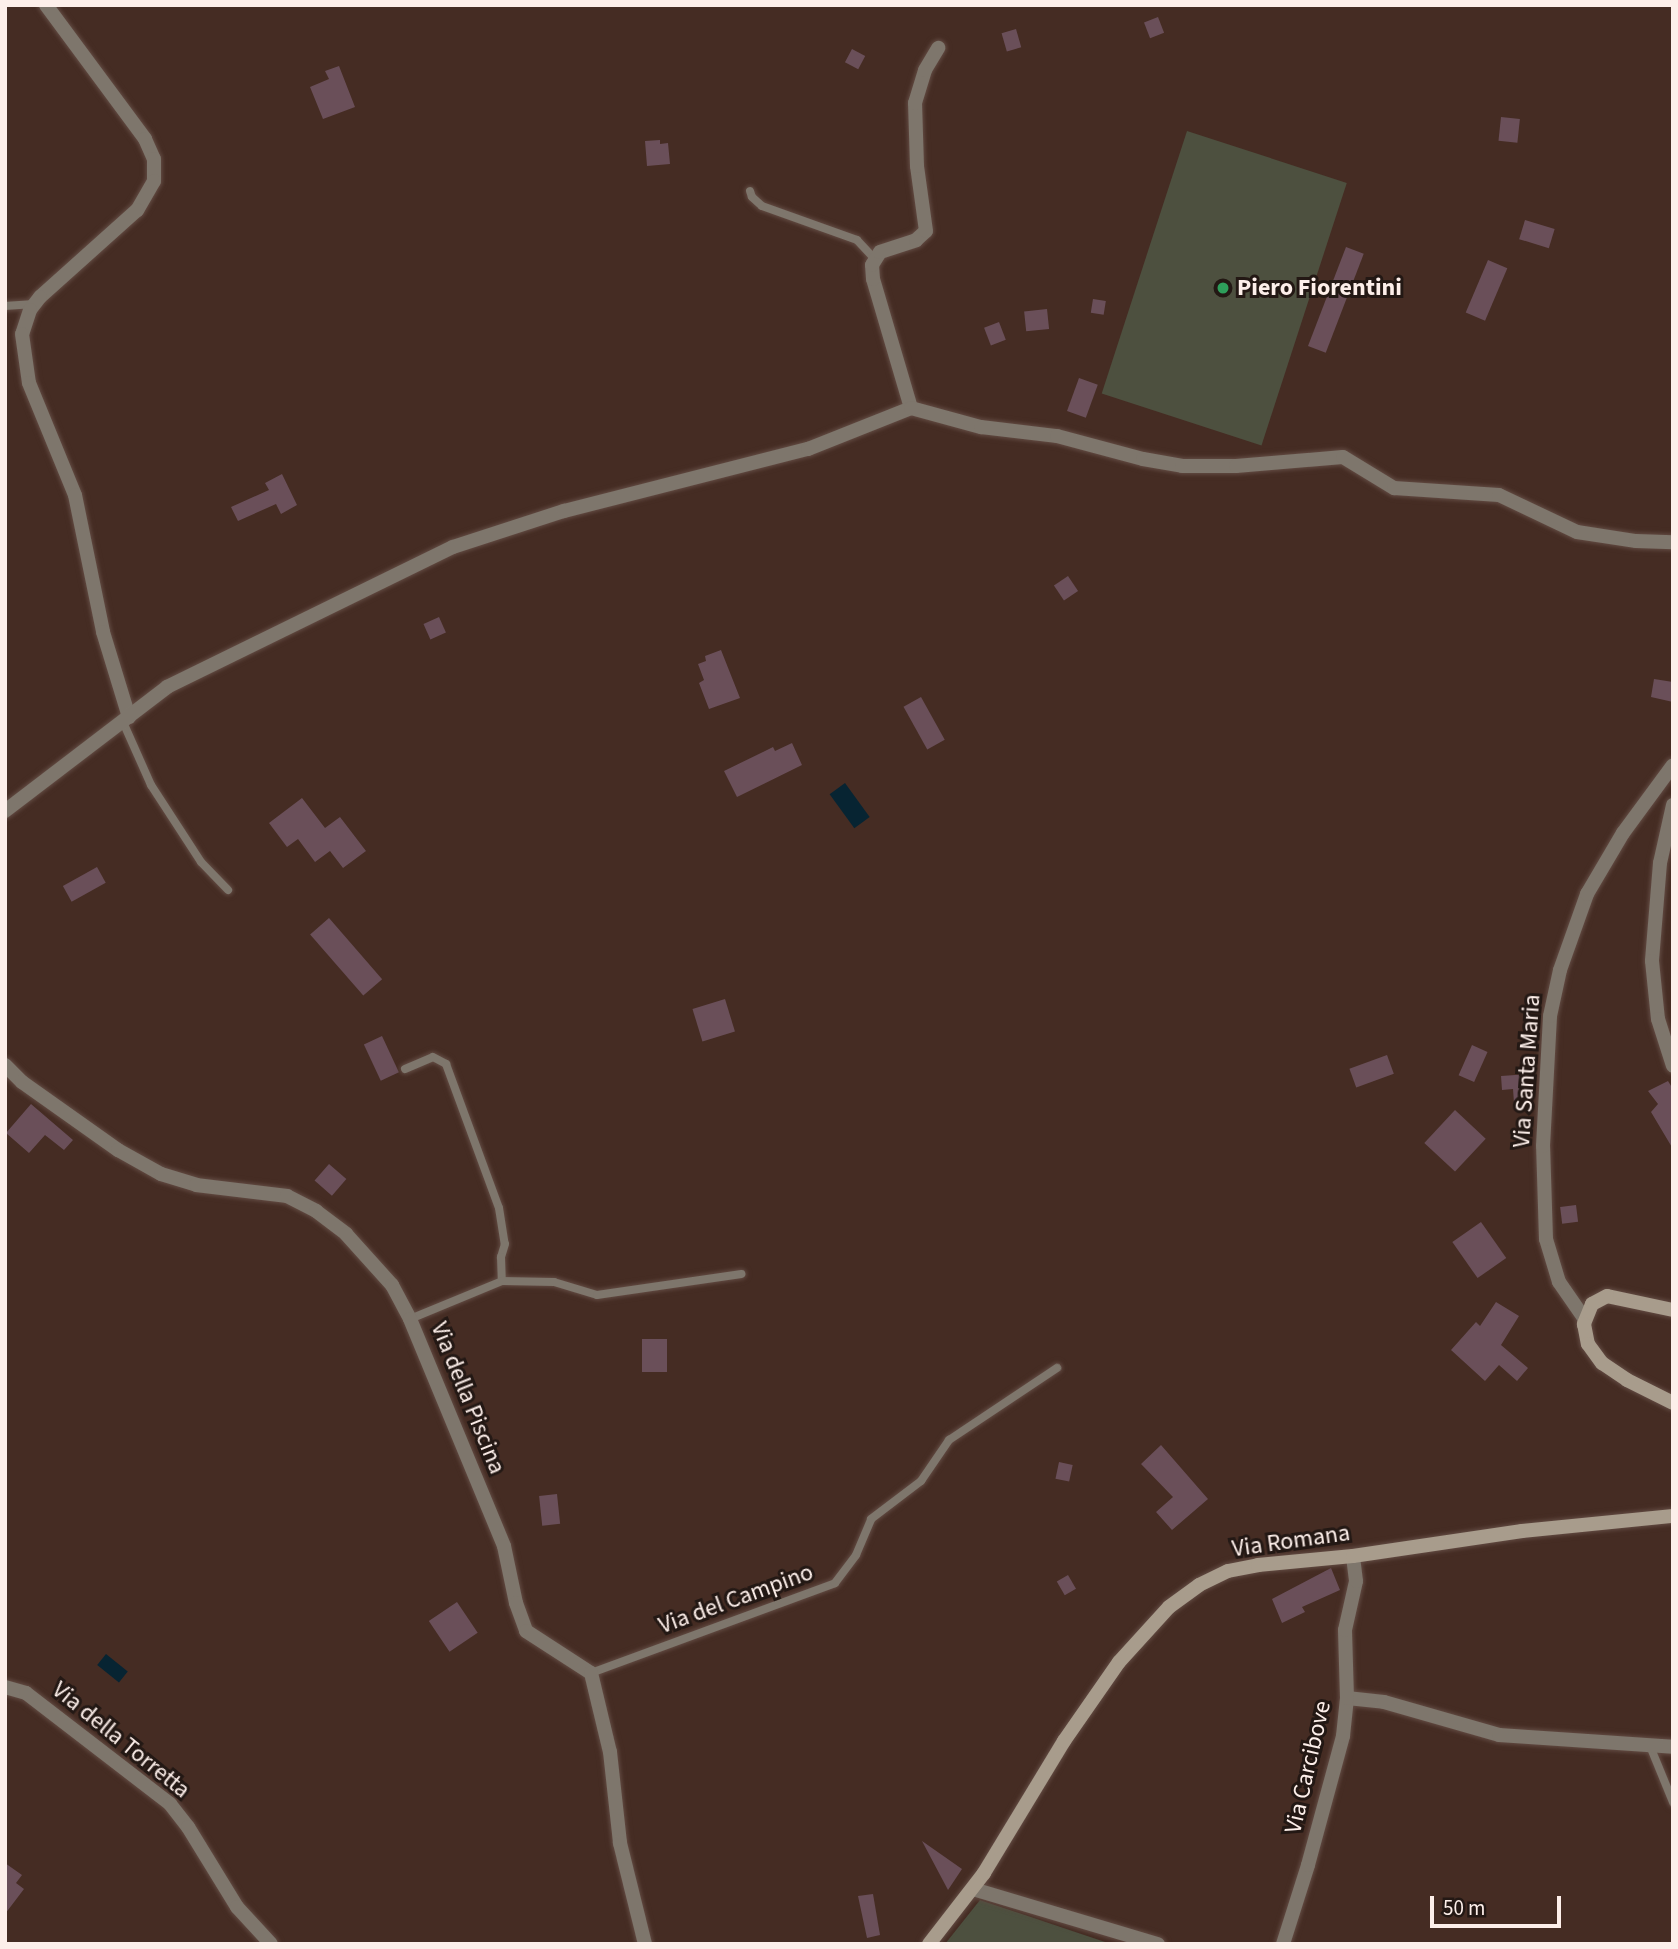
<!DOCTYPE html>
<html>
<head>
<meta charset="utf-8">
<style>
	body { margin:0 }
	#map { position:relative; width:1678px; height:1949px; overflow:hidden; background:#452c23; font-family:"Source Sans 3",sans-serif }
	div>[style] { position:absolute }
	.green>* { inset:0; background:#4d503f; transform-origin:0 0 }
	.water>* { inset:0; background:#072432; transform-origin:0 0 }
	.building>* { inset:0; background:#6a4f59; transform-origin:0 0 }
	.roads { filter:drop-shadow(0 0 2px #624b43) drop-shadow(0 0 2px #624b43) }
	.lane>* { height:8px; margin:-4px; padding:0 4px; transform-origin:4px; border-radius:4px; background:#7e766c }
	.street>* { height:14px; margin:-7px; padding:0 7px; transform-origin:7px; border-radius:7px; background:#7e766c }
	.secondary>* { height:14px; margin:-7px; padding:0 7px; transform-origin:7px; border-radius:7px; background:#a89c8c }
	.dots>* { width:19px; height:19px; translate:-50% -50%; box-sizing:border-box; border:4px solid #231814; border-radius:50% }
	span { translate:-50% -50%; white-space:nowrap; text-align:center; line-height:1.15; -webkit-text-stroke:6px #231814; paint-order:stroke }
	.poi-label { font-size:24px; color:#fdefea; font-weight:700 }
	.left { translate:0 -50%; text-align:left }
	.street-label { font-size:24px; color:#fdefea }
	.frame { position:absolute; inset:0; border:7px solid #fdefea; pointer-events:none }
	.scale { position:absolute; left:1430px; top:1896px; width:131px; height:32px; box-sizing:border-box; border:4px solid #fdefea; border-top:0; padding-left:9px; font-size:21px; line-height:24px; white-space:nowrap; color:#fdefea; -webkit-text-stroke:5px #231814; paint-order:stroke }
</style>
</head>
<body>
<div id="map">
	<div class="green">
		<div style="left:1187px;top:131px;width:168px;height:276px;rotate:18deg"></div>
		<div style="clip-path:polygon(980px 1900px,1111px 1944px,945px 1944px)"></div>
	</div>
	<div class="water">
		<div style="left:845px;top:783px;width:42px;height:19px;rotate:54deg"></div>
		<div style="left:106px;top:1654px;width:28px;height:14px;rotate:39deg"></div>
	</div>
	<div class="building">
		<div style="left:1158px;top:17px;width:17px;height:15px;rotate:69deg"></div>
		<div style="left:1016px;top:29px;width:19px;height:15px;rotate:74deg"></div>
		<div style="left:852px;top:49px;width:15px;height:15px;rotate:28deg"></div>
		<div style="clip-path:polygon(339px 66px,355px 107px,323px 119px,310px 87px,329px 79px,325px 71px)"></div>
		<div style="left:1501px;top:117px;width:19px;height:24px;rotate:6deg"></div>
		<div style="clip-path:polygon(660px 140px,660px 144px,668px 143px,670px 164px,647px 166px,645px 141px)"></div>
		<div style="left:1525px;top:220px;width:31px;height:20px;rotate:17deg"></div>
		<div style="left:1346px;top:247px;width:19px;height:106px;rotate:21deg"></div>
		<div style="left:1488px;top:260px;width:21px;height:57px;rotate:23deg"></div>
		<div style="left:1093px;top:299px;width:13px;height:14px;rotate:9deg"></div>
		<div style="left:1047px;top:309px;width:20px;height:23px;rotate:84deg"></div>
		<div style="left:999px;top:322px;width:19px;height:16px;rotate:69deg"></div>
		<div style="left:1079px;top:378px;width:20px;height:35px;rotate:20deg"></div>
		<div style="clip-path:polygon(282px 474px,297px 505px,281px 514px,276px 504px,238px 521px,231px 507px,269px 490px,265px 483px)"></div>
		<div style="left:1068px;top:576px;width:18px;height:17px;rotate:56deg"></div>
		<div style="left:439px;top:617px;width:17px;height:17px;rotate:66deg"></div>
		<div style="clip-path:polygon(721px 650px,740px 698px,709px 709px,699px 683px,704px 680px,698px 664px,706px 661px,705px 656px)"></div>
		<div style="clip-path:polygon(1654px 679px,1673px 682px,1673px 702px,1651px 697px)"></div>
		<div style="left:921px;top:697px;width:49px;height:20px;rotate:61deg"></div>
		<div style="clip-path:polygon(792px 743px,802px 765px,737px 797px,724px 771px,773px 747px,775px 751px)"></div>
		<div style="clip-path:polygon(302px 798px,325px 828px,340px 817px,366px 851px,343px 868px,330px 851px,315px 862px,298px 839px,287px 847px,269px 823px)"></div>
		<div style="left:97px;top:867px;width:18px;height:39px;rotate:61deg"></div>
		<div style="left:329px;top:918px;width:81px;height:25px;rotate:49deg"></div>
		<div style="left:725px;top:999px;width:34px;height:34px;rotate:73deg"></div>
		<div style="left:382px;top:1036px;width:40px;height:20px;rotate:65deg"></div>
		<div style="left:1472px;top:1045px;width:17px;height:33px;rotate:24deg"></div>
		<div style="left:1387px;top:1055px;width:20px;height:40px;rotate:70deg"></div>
		<div style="clip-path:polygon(1528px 1074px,1530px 1102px,1514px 1103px,1513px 1089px,1502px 1090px,1501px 1076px)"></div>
		<div style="clip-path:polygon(1668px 1081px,1673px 1089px,1673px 1149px,1651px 1112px,1658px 1104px,1648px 1091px)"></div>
		<div style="clip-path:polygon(31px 1104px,73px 1140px,64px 1150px,45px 1135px,29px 1153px,6px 1133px)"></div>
		<div style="left:1455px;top:1110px;width:42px;height:45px;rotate:43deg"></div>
		<div style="left:329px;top:1164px;width:23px;height:22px;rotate:41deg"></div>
		<div style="left:1576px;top:1205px;width:17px;height:16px;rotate:83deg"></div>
		<div style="left:1481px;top:1222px;width:44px;height:35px;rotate:55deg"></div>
		<div style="clip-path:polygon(1496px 1302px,1519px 1316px,1501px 1345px,1528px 1368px,1517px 1381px,1499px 1365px,1485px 1381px,1451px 1350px,1476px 1322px,1480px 1326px)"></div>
		<div style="left:667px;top:1339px;width:33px;height:25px;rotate:90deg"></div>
		<div style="clip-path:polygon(1161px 1445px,1208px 1499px,1172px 1530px,1156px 1512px,1173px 1497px,1141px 1464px)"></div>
		<div style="left:1059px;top:1462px;width:14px;height:17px;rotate:12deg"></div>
		<div style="left:557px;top:1494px;width:30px;height:18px;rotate:84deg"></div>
		<div style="clip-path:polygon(1331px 1568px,1340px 1590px,1302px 1607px,1305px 1612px,1282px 1623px,1272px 1599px)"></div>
		<div style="left:1068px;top:1575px;width:16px;height:13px;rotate:60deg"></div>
		<div style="left:457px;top:1602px;width:37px;height:34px;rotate:56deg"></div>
		<div style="clip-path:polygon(922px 1841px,962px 1869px,948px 1890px)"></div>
		<div style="clip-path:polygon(5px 1863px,22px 1875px,16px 1883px,24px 1889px,5px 1914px)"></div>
		<div style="clip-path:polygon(873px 1894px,880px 1935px,867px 1938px,858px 1896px)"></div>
	</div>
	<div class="roads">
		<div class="lane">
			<div style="left:750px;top:191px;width:6px;rotate:72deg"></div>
			<div style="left:752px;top:197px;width:13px;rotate:42deg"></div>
			<div style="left:762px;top:206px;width:101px;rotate:19.7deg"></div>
			<div style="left:857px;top:240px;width:25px;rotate:47deg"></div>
			<div style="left:5px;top:306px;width:29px;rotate:-4deg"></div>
			<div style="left:123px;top:722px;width:69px;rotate:66deg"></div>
			<div style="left:151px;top:785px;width:92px;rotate:57deg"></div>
			<div style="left:201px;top:862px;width:39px;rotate:46deg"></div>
			<div style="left:405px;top:1069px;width:30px;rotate:-23deg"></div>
			<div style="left:433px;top:1057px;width:15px;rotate:28deg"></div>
			<div style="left:446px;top:1064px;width:153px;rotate:69.8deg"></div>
			<div style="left:499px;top:1208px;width:36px;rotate:81deg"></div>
			<div style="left:505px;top:1244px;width:14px;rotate:107deg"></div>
			<div style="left:501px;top:1257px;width:24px;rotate:88deg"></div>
			<div style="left:410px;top:1319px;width:100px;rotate:-22.4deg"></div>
			<div style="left:502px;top:1281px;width:52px;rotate:1.1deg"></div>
			<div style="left:554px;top:1282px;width:45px;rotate:16.8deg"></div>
			<div style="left:597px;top:1295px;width:146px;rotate:-8.3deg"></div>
			<div style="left:591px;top:1673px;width:260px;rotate:-20.2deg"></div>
			<div style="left:835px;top:1583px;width:35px;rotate:-53deg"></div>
			<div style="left:856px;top:1555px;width:39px;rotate:-67deg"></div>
			<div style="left:871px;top:1519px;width:63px;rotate:-37.2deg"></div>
			<div style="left:921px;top:1481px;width:50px;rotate:-55.7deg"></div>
			<div style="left:949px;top:1440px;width:130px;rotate:-33.7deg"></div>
			<div style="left:1650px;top:1746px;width:61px;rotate:67.7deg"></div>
		</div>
		<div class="street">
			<div style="left:46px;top:5px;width:167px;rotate:53.5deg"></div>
			<div style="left:145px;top:139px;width:22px;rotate:66deg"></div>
			<div style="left:154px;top:159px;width:22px;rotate:90deg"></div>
			<div style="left:154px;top:181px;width:34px;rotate:120deg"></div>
			<div style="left:137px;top:210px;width:130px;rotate:138.1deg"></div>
			<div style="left:40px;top:297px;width:16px;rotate:128deg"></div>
			<div style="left:30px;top:310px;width:25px;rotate:108deg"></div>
			<div style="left:22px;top:334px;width:49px;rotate:81.9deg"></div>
			<div style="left:29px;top:383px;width:121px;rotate:67.7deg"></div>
			<div style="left:75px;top:495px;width:140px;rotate:78.4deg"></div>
			<div style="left:103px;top:632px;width:89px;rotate:73deg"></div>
			<div style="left:911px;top:408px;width:134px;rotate:-106.4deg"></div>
			<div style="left:873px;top:279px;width:14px;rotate:-94deg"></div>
			<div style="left:872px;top:265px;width:15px;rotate:-58deg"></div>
			<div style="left:880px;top:252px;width:38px;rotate:-18deg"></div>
			<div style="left:916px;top:240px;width:13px;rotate:-42deg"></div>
			<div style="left:926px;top:231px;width:66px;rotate:-97.9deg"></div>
			<div style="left:917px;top:166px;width:63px;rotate:-91.8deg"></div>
			<div style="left:915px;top:103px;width:34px;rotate:-73deg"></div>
			<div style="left:925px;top:70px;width:26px;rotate:-59deg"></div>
			<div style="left:1673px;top:805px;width:59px;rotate:102.6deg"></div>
			<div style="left:1660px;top:863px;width:98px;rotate:94.7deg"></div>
			<div style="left:1652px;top:961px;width:58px;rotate:84.1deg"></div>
			<div style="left:1658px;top:1019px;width:49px;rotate:72.3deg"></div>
			<div style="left:5px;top:811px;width:204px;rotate:-37.4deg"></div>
			<div style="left:167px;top:687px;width:318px;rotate:-26.1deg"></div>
			<div style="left:453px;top:547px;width:117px;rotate:-18deg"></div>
			<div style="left:564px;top:511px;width:252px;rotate:-14.3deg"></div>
			<div style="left:808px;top:449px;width:111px;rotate:-21.7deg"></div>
			<div style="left:911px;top:408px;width:73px;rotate:15.2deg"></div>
			<div style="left:981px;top:427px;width:77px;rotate:6.8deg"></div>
			<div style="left:1057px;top:436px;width:89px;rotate:15deg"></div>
			<div style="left:1143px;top:459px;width:40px;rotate:10deg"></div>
			<div style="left:1182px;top:466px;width:54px"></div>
			<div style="left:1236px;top:466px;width:107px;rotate:-4.8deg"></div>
			<div style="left:1343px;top:457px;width:60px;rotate:31.3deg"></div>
			<div style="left:1394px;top:488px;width:105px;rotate:3.8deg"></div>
			<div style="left:1499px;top:495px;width:86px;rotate:25.4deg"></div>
			<div style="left:1577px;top:532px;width:60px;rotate:8.7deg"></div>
			<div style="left:1636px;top:541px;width:37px;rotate:2deg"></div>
			<div style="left:5px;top:1065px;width:24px;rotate:45deg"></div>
			<div style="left:22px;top:1082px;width:118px;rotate:35.3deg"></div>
			<div style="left:118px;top:1150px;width:49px;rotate:29.2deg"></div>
			<div style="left:161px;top:1174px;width:37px;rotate:17deg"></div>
			<div style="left:196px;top:1185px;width:92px;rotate:6.9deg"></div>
			<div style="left:287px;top:1196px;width:33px;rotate:27deg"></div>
			<div style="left:316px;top:1211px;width:38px;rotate:37deg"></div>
			<div style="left:346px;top:1234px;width:69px;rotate:48deg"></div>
			<div style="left:392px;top:1285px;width:38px;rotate:62deg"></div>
			<div style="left:410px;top:1319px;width:246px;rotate:67.5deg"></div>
			<div style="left:504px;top:1546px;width:58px;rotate:78.1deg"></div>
			<div style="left:516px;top:1603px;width:30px;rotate:70deg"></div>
			<div style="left:526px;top:1631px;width:77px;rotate:32.9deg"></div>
			<div style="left:591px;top:1673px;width:81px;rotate:76.5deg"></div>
			<div style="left:610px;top:1752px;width:92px;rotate:83.7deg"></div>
			<div style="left:620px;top:1843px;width:104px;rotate:76.1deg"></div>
			<div style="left:1584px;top:1318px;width:44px;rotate:-124.8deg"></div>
			<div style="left:1559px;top:1282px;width:45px;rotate:-106.8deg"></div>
			<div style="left:1546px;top:1239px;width:93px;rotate:-91.8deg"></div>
			<div style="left:1543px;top:1146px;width:130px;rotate:-86.9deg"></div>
			<div style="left:1550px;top:1016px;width:47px;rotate:-77.7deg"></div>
			<div style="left:1560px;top:970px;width:81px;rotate:-70.4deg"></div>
			<div style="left:1587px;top:894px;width:71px;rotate:-59.5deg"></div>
			<div style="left:1623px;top:833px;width:84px;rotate:-53.7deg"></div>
			<div style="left:5px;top:1687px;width:22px;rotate:16deg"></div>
			<div style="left:26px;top:1693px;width:182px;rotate:37.6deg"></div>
			<div style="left:170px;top:1804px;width:29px;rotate:52deg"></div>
			<div style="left:188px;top:1827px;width:94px;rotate:58.5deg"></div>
			<div style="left:237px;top:1907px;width:50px;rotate:47.4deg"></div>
			<div style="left:1347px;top:1698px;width:37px;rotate:6deg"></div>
			<div style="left:1384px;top:1702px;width:120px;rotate:16deg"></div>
			<div style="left:1499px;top:1735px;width:174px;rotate:3.9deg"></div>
			<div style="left:973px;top:1889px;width:193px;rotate:16.6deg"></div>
			<div style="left:1283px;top:1944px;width:83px;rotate:-72.4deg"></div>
			<div style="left:1308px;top:1865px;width:134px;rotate:-74.8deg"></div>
			<div style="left:1343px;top:1736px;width:38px;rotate:-84deg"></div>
			<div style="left:1347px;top:1698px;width:68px;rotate:-91.7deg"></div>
			<div style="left:1345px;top:1630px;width:50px;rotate:-77.3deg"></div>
			<div style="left:1356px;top:1581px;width:25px;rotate:-97deg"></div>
		</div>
		<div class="secondary">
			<div style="left:1673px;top:1310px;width:67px;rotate:-168deg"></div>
			<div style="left:1607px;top:1296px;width:17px;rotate:152deg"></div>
			<div style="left:1592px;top:1304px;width:22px;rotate:112deg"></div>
			<div style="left:1584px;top:1324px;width:20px;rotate:79deg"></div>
			<div style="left:1588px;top:1344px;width:24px;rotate:54deg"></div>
			<div style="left:1602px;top:1363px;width:30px;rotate:34deg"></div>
			<div style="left:1627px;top:1380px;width:51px;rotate:26.6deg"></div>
			<div style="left:929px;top:1944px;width:90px;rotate:-52.2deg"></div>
			<div style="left:984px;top:1873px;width:154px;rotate:-58.8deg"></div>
			<div style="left:1064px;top:1741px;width:96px;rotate:-55.2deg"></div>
			<div style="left:1119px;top:1662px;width:74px;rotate:-47.7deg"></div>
			<div style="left:1169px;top:1607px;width:37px;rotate:-36deg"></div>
			<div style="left:1199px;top:1585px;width:32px;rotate:-26deg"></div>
			<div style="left:1228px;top:1571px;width:31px;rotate:-11deg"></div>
			<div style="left:1258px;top:1565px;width:95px;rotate:-5.4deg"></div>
			<div style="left:1353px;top:1556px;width:171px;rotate:-8.4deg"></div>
			<div style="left:1522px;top:1531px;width:152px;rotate:-5.7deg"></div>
		</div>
	</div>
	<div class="dots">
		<div style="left:1223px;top:288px;background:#2e9e5b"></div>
	</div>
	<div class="poi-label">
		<span class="left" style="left:1237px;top:288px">Piero Fiorentini</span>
	</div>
	<div class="street-label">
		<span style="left:1527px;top:1071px;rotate:-86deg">Via Santa Maria</span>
		<span style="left:468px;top:1398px;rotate:68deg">Via della Piscina</span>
		<span style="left:1291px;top:1541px;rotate:-8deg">Via Romana</span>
		<span style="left:736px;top:1599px;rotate:-20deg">Via del Campino</span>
		<span style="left:121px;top:1740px;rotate:39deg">Via della Torretta</span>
		<span style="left:1308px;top:1767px;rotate:-77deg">Via Carcibove</span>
	</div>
	<div class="frame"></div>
	<div class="scale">50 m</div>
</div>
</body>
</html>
